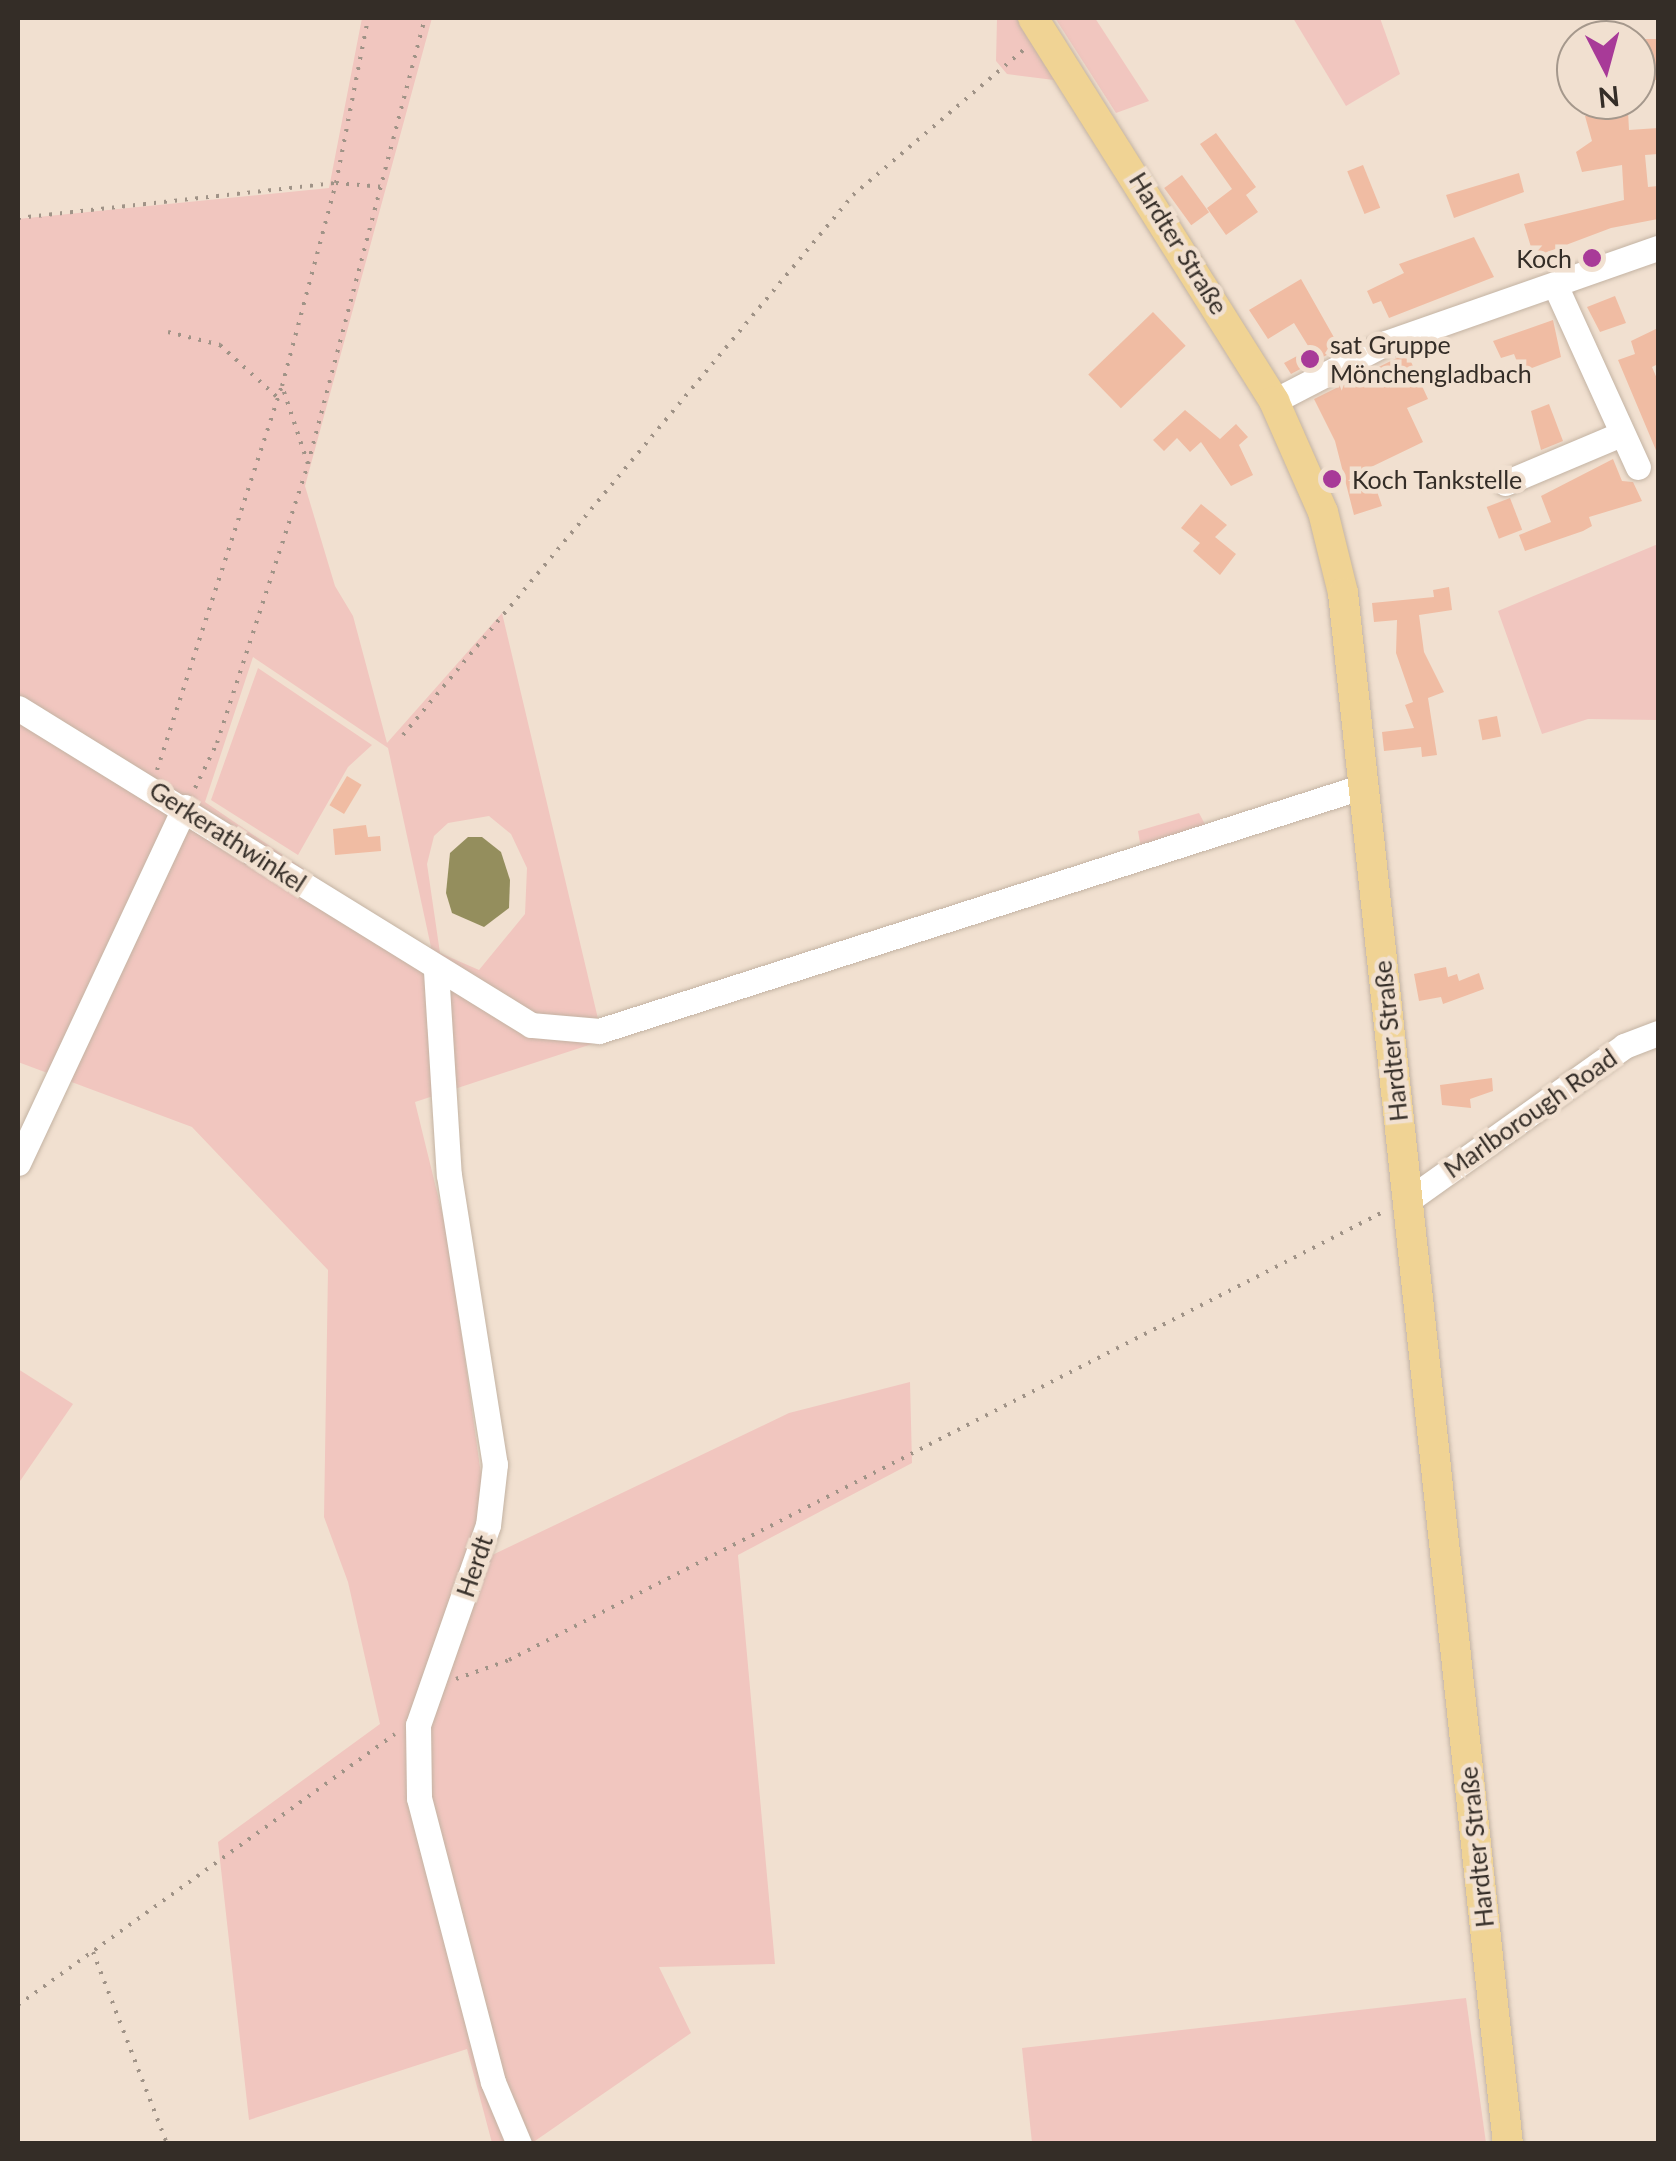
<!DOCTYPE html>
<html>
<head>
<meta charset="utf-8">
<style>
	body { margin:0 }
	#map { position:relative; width:1676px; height:2161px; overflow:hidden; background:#f1e0d0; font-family:Lato,sans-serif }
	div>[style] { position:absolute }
	.green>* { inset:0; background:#f1c6bf }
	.water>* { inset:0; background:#948e5d }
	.building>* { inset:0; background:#f0bca3; transform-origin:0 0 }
	.path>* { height:4px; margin-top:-2px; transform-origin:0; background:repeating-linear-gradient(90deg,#a09387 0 2.5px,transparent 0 10.5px) }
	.roads { filter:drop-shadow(0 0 2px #c3b3a3) drop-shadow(0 0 2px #c3b3a3) }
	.minor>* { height:25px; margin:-12.5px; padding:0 12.5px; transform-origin:12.5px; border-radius:12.5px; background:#fff }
	.major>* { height:30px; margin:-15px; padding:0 15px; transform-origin:15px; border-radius:15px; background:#f0d394 }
	.dots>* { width:28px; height:28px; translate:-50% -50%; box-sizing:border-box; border:5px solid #f1e0d0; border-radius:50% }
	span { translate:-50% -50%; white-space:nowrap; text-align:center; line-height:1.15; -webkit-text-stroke:9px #f1e0d0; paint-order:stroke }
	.street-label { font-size:25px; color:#342d27 }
	.poi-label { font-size:25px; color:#342d27 }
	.right { translate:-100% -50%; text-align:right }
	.left { translate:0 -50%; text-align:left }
	.frame { position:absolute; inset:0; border:20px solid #342d27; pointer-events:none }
	.north { position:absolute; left:1556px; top:20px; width:100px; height:100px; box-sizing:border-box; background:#f1e0d0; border:2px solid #a5988c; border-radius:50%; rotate:174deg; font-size:28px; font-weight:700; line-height:40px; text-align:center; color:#342d27 }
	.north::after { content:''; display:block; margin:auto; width:35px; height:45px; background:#a83a98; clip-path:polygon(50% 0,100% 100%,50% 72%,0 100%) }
</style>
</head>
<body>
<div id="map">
	<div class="green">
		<div style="clip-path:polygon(evenodd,362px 18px,432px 18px,305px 486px,335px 586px,353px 616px,387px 743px,502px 613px,599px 1023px,592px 1044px,415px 1102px,448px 1237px,484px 1496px,461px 1570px,789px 1413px,910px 1382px,912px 1463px,738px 1555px,775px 1964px,659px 1967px,691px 2033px,532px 2143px,492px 2143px,467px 2049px,249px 2120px,218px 1842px,380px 1724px,348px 1582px,324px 1517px,328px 1270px,192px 1127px,18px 1062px,18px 219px,329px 188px,362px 18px,253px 657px,388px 748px,431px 947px,424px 951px,205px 802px,253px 657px,362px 18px,489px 816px,511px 834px,527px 868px,525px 914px,479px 970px,440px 953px,427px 864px,434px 836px,448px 823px,489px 816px)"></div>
		<div style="clip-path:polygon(997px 18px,1020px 18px,1062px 81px,1007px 74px,996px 61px)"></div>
		<div style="clip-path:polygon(1055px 18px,1095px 18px,1149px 101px,1116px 113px)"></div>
		<div style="clip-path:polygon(1293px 18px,1380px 18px,1400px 74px,1346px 106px)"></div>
		<div style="clip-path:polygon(1658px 544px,1658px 720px,1588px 719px,1542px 734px,1498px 611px)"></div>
		<div style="clip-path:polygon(258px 668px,372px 745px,348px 767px,298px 855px,211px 800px)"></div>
		<div style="clip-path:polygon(1199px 813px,1207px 828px,1141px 849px,1138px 831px)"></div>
		<div style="clip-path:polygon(18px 1369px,73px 1404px,18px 1484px)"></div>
		<div style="clip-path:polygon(1466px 1998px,1486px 2143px,1032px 2143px,1022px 2048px)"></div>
	</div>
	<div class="water">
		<div style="clip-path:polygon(468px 837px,482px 837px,501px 852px,510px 880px,509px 908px,484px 927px,452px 913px,446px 893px,450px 853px)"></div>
	</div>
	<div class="building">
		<div style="left:1658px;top:39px;width:41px;height:22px;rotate:90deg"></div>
		<div style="clip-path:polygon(1628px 111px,1629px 130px,1658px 128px,1658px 154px,1645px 155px,1648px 187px,1658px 186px,1658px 219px,1611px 228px,1534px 257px,1524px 224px,1624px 200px,1622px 165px,1582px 172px,1576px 152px,1592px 141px,1585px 116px)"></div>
		<div style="clip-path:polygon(1216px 133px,1256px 187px,1246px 195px,1258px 212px,1226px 235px,1207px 208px,1232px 189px,1200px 144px)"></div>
		<div style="left:1363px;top:165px;width:46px;height:17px;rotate:68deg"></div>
		<div style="clip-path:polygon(1519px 173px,1524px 192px,1454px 218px,1446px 195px)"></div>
		<div style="left:1182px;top:175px;width:46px;height:22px;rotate:54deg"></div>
		<div style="clip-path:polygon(1474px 237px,1494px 277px,1389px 318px,1381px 301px,1373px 304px,1367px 291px,1404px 273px,1399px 264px)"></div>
		<div style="clip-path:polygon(1301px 279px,1340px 348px,1291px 374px,1284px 363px,1310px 349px,1294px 323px,1268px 339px,1249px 310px)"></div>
		<div style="clip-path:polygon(1615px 296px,1626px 323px,1600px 332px,1587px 307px)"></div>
		<div style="left:1153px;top:312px;width:47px;height:90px;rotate:46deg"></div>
		<div style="clip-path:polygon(1553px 320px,1561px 357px,1521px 372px,1514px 354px,1501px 358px,1493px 341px)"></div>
		<div style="clip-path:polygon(1658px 328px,1658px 364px,1652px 367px,1658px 381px,1658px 455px,1618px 360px,1635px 354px,1631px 341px)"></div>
		<div style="clip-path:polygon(1407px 353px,1428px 399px,1407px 408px,1423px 442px,1369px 468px,1382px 506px,1354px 515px,1335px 441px,1314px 399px)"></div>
		<div style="clip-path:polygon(1549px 404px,1563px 441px,1541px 450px,1531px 411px)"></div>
		<div style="clip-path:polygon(1185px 410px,1220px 439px,1236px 424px,1248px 437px,1239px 445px,1253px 475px,1231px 486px,1201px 442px,1190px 452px,1177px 438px,1164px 451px,1153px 440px)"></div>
		<div style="clip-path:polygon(1613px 459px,1622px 481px,1633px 482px,1642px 501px,1589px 517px,1592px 526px,1583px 531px,1525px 551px,1519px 535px,1551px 522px,1541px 496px)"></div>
		<div style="left:1510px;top:498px;width:34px;height:25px;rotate:69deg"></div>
		<div style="clip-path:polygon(1201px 504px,1227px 525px,1215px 537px,1236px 554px,1220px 575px,1193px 551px,1200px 543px,1181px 528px)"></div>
		<div style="clip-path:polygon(1449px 587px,1452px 610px,1419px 615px,1424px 652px,1444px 692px,1428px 698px,1437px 755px,1422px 757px,1421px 747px,1384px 751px,1382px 732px,1414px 728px,1405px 705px,1413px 702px,1396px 653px,1397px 620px,1374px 622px,1372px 603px,1434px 597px,1433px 590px)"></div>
		<div style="left:1497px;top:716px;width:21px;height:19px;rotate:79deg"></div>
		<div style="left:347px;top:776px;width:17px;height:34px;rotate:31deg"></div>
		<div style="clip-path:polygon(366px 825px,368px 837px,380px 836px,381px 851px,335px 855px,333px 829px)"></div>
		<div style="clip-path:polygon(1446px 967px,1448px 977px,1457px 974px,1459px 981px,1479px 973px,1484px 989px,1443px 1004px,1441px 997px,1419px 1001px,1414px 974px)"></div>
		<div style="clip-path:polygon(1492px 1078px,1493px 1091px,1470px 1099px,1471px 1108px,1442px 1105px,1440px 1085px)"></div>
	</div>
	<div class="path">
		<div style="left:18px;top:218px;width:320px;rotate:-6.3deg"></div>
		<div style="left:336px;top:183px;width:48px;rotate:4.8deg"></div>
		<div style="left:168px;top:332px;width:54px;rotate:14deg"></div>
		<div style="left:220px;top:345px;width:79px;rotate:42.4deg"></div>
		<div style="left:308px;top:464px;width:82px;rotate:-108.4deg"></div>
		<div style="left:282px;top:386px;width:210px;rotate:-75.1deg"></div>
		<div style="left:336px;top:183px;width:168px;rotate:-79deg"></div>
		<div style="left:403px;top:735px;width:703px;rotate:-50.19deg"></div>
		<div style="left:853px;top:195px;width:227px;rotate:-40.4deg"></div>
		<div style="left:157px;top:770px;width:404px;rotate:-72deg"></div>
		<div style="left:195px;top:788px;width:50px;rotate:-63.9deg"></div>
		<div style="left:217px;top:743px;width:293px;rotate:-71.9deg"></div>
		<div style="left:308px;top:464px;width:461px;rotate:-75.3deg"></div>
		<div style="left:456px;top:1679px;width:56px;rotate:-19.7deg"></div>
		<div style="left:509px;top:1660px;width:984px;rotate:-27.14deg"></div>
		<div style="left:93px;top:1952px;width:206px;rotate:68.9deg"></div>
		<div style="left:18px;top:2005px;width:464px;rotate:-35.7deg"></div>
	</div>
	<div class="roads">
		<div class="minor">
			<div style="left:1555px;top:285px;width:200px;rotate:65.5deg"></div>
			<div style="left:1274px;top:401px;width:126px;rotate:-27.4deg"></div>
			<div style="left:1386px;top:343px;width:288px;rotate:-19.3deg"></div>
			<div style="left:1505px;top:483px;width:126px;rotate:-22.9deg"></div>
			<div style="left:18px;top:708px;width:603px;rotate:31.71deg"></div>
			<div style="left:531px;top:1025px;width:68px;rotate:5deg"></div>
			<div style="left:599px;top:1031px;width:803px;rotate:-17.76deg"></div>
			<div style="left:436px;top:971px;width:204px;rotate:86.4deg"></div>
			<div style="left:449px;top:1175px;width:293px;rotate:81deg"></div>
			<div style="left:495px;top:1464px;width:61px;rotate:96.5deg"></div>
			<div style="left:488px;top:1525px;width:212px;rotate:109.3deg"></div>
			<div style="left:418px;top:1725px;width:73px;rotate:89.2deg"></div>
			<div style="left:419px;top:1798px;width:293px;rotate:75.4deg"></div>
			<div style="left:493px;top:2082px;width:67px;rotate:67.2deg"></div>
			<div style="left:18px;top:1163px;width:393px;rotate:-64.9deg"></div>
			<div style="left:1407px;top:1201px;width:267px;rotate:-35.5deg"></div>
			<div style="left:1624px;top:1046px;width:36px;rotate:-21deg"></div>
		</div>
		<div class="major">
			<div style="left:1033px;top:18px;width:453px;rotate:57.8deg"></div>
			<div style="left:1274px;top:401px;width:121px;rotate:66.2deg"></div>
			<div style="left:1323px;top:512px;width:83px;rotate:76.1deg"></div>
			<div style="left:1343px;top:593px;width:1560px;rotate:83.93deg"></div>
		</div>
	</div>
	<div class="dots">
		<div style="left:1592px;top:258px;background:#a83a98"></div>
		<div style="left:1310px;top:359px;background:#a83a98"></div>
		<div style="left:1332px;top:479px;background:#a83a98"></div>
	</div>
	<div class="street-label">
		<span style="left:1179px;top:243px;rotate:58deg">Hardter Straße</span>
		<span style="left:228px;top:836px;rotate:33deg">Gerkerathwinkel</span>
		<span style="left:1390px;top:1041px;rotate:-96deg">Hardter Straße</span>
		<span style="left:1530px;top:1113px;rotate:-35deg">Marlborough Road</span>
		<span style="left:474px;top:1566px;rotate:-71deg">Herdt</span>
		<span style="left:1476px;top:1847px;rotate:-96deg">Hardter Straße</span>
	</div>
	<div class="poi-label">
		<span class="right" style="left:1572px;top:258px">Koch</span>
		<span class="left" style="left:1330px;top:359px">sat Gruppe<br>Mönchengladbach</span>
		<span class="left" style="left:1352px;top:479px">Koch Tankstelle</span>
	</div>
	<div class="frame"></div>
	<div class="north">N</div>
</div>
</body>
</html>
